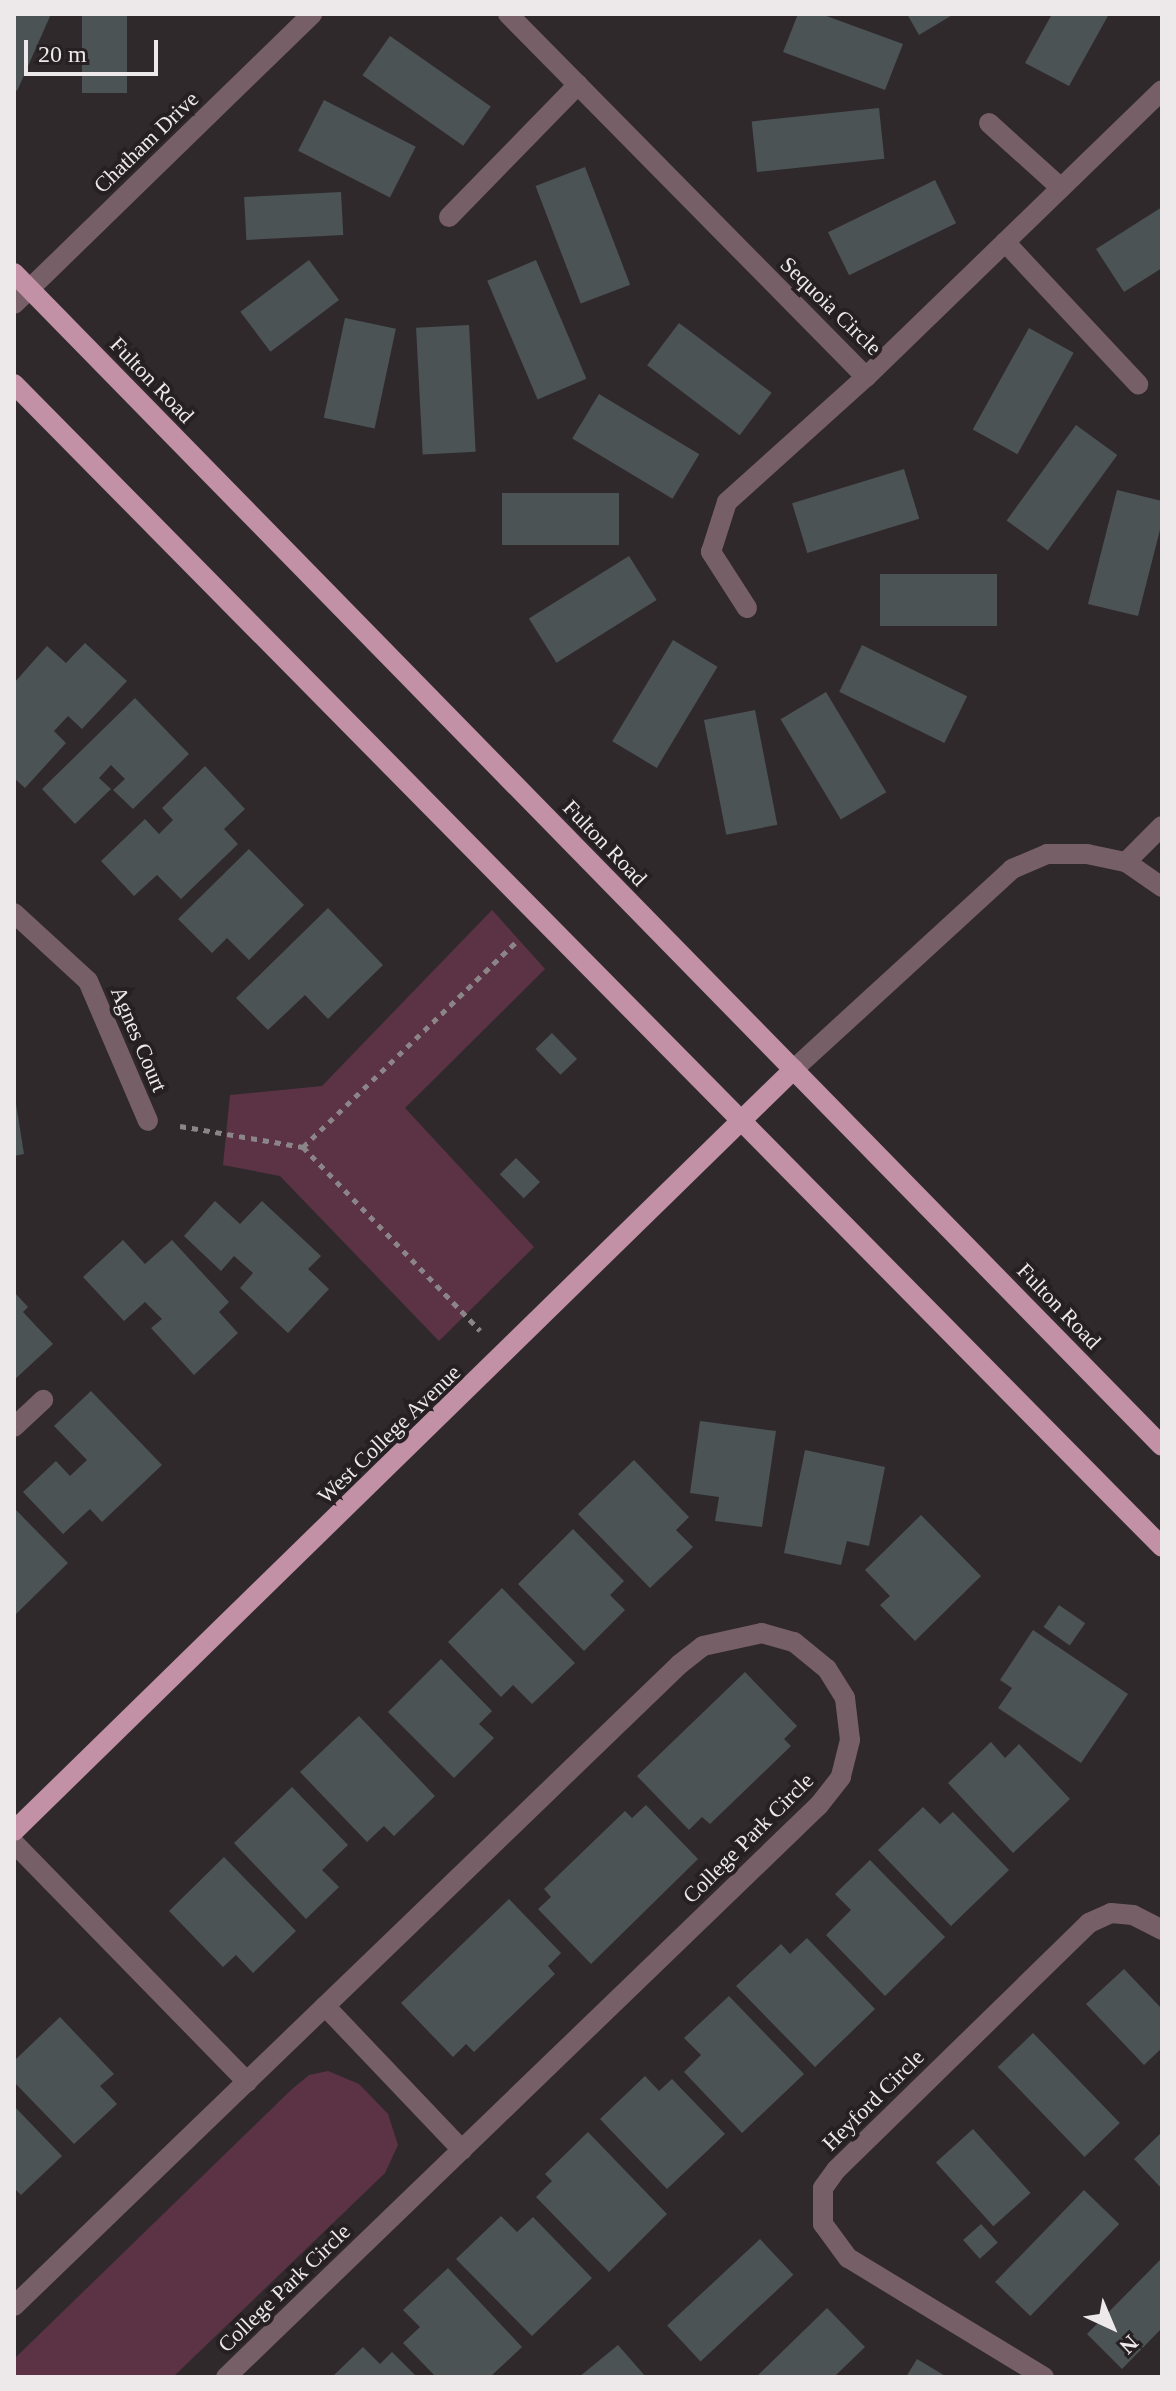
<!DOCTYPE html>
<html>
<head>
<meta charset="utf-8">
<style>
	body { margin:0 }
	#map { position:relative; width:1176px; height:2391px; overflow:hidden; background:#30292c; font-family:Georgia,serif }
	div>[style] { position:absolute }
	.green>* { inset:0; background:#5c3345 }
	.building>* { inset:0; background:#4b5354; transform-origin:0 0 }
	.path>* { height:5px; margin-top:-2.5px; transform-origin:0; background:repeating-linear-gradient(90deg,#8b8588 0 6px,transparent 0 12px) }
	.minor>* { height:20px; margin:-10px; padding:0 10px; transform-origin:10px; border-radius:10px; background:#775f68 }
	.major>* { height:20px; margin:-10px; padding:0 10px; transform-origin:10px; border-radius:10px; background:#c291a5 }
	span { translate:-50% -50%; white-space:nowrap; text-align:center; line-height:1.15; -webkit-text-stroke:8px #262022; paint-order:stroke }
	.street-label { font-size:22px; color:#ede9eb }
	.frame { position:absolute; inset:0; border:16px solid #ede9eb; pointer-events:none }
	.north { position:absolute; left:1072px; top:2287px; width:80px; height:80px; -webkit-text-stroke:6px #262022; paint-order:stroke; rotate:136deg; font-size:22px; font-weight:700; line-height:32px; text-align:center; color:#ede9eb }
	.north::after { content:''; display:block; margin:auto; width:28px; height:36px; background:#ede9eb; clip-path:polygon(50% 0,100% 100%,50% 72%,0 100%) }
	.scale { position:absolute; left:24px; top:40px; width:134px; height:36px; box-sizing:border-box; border:4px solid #ede9eb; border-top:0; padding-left:10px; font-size:24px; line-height:28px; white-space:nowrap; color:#ede9eb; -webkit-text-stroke:6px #262022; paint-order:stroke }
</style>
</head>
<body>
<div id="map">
	<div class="green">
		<div style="clip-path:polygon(492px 910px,545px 969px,405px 1108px,534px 1247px,439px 1341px,280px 1176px,223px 1165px,230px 1095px,322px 1086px)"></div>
		<div style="clip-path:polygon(328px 2071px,359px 2084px,388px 2114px,398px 2145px,385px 2173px,173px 2377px,14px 2377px,14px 2359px,291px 2090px,309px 2075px)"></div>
	</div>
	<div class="building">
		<div style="clip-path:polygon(14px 14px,51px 14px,17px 91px,14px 89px)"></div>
		<div style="left:82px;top:14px;width:45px;height:79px"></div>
		<div style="clip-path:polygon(798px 14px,821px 14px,903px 44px,885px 90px,783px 52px)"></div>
		<div style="clip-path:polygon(907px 14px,954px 14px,919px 35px)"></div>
		<div style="clip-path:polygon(1052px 14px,1109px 14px,1069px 86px,1025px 63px)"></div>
		<div style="left:390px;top:36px;width:123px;height:48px;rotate:35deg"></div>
		<div style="left:324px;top:100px;width:103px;height:57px;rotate:27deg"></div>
		<div style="left:879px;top:108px;width:51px;height:128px;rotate:84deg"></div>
		<div style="left:585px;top:167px;width:126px;height:53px;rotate:69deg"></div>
		<div style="left:935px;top:180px;width:48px;height:119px;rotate:64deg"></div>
		<div style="left:341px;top:192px;width:43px;height:97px;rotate:87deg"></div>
		<div style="clip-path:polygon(1162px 207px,1162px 268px,1124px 292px,1096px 249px)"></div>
		<div style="left:309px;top:260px;width:50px;height:86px;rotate:53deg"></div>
		<div style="left:536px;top:260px;width:129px;height:53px;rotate:67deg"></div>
		<div style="left:345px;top:318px;width:52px;height:102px;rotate:12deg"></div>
		<div style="left:679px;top:323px;width:116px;height:53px;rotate:37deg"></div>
		<div style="left:469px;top:325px;width:127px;height:53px;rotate:87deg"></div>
		<div style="left:1029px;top:328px;width:51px;height:116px;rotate:29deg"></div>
		<div style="left:599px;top:394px;width:117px;height:52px;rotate:31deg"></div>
		<div style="left:1076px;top:425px;width:51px;height:118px;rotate:36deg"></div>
		<div style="left:904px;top:469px;width:52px;height:117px;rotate:73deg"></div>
		<div style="clip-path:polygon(1117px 490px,1162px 501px,1162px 522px,1138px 616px,1088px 604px)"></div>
		<div style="left:502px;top:493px;width:117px;height:52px"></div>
		<div style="left:629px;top:556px;width:52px;height:118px;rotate:58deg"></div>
		<div style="left:997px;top:574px;width:52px;height:117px;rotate:90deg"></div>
		<div style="left:673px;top:640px;width:52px;height:118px;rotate:31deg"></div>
		<div style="clip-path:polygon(85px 643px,127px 681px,82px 729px,68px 716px,54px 731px,66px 743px,25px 788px,14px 778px,14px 683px,47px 646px,66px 663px)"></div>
		<div style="left:862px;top:645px;width:117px;height:52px;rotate:26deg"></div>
		<div style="left:826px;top:692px;width:117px;height:53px;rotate:59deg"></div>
		<div style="clip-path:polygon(135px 698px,189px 754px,133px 809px,113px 790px,125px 779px,111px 765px,99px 778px,111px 789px,75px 824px,42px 789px)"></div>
		<div style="left:755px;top:710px;width:117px;height:52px;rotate:79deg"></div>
		<div style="clip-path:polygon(205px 766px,245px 809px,224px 829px,238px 844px,181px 899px,157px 875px,134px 896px,101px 861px,145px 819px,159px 834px,173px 820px,162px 808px)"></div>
		<div style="clip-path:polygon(249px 849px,304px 905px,249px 960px,227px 938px,212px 953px,178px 919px)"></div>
		<div style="clip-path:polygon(328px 908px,383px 965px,328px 1019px,305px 995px,268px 1030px,236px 998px)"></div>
		<div style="left:552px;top:1033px;width:36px;height:23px;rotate:46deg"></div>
		<div style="clip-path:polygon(16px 1104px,24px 1154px,14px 1156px,14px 1105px)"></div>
		<div style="left:516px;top:1158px;width:34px;height:23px;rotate:45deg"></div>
		<div style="clip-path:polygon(215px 1201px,240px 1224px,262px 1201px,321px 1256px,308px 1269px,329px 1289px,288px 1333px,240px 1288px,253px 1273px,234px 1256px,221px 1271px,184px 1236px)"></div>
		<div style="clip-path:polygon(123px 1240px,145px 1264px,172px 1240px,229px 1302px,219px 1312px,238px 1333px,194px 1375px,151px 1328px,162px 1319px,145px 1302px,124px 1321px,83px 1277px)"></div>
		<div style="clip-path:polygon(14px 1292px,28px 1307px,23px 1312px,53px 1344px,14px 1380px)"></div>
		<div style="clip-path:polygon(91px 1391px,162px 1465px,102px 1522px,90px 1509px,63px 1534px,23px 1492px,56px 1461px,70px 1476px,87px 1460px,54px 1426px)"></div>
		<div style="clip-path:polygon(700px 1421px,776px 1431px,762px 1527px,715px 1521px,719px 1497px,690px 1493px)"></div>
		<div style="clip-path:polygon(805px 1450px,885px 1467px,869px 1546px,847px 1541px,841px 1565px,784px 1553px)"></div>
		<div style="clip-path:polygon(634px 1460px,689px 1517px,676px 1530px,693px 1547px,650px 1588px,578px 1514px)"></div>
		<div style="clip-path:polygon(14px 1508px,68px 1563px,14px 1616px)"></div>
		<div style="clip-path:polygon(921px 1515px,981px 1576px,915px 1641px,880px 1605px,890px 1596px,865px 1570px)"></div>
		<div style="clip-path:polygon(573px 1529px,624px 1581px,610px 1595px,625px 1610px,584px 1651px,518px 1584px)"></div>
		<div style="clip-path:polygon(502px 1588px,575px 1663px,532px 1704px,513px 1685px,501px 1697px,448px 1642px)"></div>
		<div style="left:1059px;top:1605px;width:32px;height:27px;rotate:35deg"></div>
		<div style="clip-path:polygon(1033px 1630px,1128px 1694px,1081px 1763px,998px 1708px,1012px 1688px,1000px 1680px)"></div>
		<div style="clip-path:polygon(441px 1659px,492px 1711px,479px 1724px,494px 1738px,454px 1778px,388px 1712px)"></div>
		<div style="clip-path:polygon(745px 1672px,797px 1726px,784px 1739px,791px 1746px,710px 1824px,702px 1817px,689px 1830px,637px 1776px)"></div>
		<div style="clip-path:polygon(359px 1716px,435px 1796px,394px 1836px,384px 1826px,367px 1842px,300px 1772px)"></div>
		<div style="clip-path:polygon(991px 1742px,1005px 1758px,1019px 1744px,1070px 1799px,1013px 1853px,948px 1783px)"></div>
		<div style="clip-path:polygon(292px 1787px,348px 1845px,322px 1870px,339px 1887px,306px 1919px,234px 1843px)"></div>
		<div style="clip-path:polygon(646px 1805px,698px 1859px,591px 1964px,538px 1909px,551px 1897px,544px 1889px,625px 1811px,632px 1818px)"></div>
		<div style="clip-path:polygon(923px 1807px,940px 1824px,953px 1812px,1009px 1870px,951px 1926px,878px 1850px)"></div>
		<div style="clip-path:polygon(224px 1857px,296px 1931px,253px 1973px,236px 1955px,223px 1967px,169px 1911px)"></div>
		<div style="clip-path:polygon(870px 1860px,945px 1937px,885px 1996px,826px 1935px,851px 1910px,835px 1894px)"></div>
		<div style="clip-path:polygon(509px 1899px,561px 1953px,548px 1966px,555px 1974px,474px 2052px,466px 2044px,453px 2057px,401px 2003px)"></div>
		<div style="clip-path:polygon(807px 1938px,875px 2009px,815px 2067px,736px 1986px,781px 1944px,790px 1954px)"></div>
		<div style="clip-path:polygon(1124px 1969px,1162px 2009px,1162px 2048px,1144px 2065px,1086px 2004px)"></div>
		<div style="clip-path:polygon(729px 1996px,804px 2074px,742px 2133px,684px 2072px,701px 2055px,684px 2038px)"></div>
		<div style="clip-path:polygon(60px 2017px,114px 2074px,100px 2086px,117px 2104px,74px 2144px,14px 2082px,14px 2061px)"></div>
		<div style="left:1033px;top:2033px;width:125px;height:49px;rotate:46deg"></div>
		<div style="clip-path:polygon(645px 2076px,659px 2091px,672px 2079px,725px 2134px,667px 2189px,600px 2119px)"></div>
		<div style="clip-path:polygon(14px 2106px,62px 2156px,21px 2195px,14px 2188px)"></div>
		<div style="left:973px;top:2129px;width:86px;height:50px;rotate:48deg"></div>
		<div style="clip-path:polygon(588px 2132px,667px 2214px,609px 2272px,536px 2197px,552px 2181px,545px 2174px)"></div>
		<div style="clip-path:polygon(1162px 2132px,1162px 2189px,1134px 2159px)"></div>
		<div style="left:1084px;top:2190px;width:49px;height:128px;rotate:44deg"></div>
		<div style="clip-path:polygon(501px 2216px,517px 2232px,533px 2217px,592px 2278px,532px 2336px,456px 2259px)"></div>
		<div style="left:981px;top:2224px;width:25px;height:24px;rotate:48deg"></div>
		<div style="left:760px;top:2239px;width:49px;height:127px;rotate:47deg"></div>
		<div style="clip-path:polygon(1162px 2258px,1162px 2328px,1122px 2369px,1087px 2334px)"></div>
		<div style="clip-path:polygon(448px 2268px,522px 2347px,490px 2377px,436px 2377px,403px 2343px,420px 2327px,403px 2310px)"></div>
		<div style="clip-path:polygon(827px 2308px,865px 2347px,834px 2377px,756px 2377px)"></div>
		<div style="clip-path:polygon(618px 2345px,646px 2377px,579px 2377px)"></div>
		<div style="clip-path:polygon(363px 2347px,380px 2364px,392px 2352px,417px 2377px,332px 2377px)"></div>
		<div style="clip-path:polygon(917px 2359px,947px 2377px,906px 2377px)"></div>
	</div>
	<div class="path">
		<div style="left:180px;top:1126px;width:125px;rotate:9.7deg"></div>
		<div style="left:303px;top:1147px;width:298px;rotate:-43.9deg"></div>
		<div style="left:303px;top:1147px;width:255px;rotate:46deg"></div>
	</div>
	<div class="minor">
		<div style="left:508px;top:14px;width:510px;rotate:45.4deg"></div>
		<div style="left:866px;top:377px;width:412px;rotate:-44.1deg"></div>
		<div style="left:989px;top:123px;width:97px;rotate:42.1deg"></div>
		<div style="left:449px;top:217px;width:185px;rotate:-45.7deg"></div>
		<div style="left:1005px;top:242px;width:195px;rotate:46.9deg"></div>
		<div style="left:14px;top:304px;width:416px;rotate:-44.2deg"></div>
		<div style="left:747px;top:608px;width:67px;rotate:-122.7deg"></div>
		<div style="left:711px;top:552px;width:52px;rotate:-72.3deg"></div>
		<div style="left:727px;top:502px;width:187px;rotate:-42deg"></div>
		<div style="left:1126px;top:862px;width:51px;rotate:-45deg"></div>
		<div style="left:14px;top:913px;width:100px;rotate:42.6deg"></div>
		<div style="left:88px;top:981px;width:152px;rotate:66.8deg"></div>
		<div style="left:794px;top:1069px;width:296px;rotate:-42.5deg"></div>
		<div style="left:1012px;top:869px;width:38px;rotate:-23deg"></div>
		<div style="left:1047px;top:854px;width:40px"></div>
		<div style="left:1087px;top:854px;width:40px;rotate:12deg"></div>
		<div style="left:1126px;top:862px;width:44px;rotate:34.8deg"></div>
		<div style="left:14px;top:1427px;width:40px;rotate:-43deg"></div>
		<div style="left:14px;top:1843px;width:334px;rotate:45.7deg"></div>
		<div style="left:325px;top:2006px;width:199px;rotate:46.4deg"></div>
		<div style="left:14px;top:2306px;width:925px;rotate:-43.95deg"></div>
		<div style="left:680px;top:1664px;width:29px;rotate:-38deg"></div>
		<div style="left:703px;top:1646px;width:60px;rotate:-12.4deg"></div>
		<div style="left:762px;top:1633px;width:33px;rotate:16deg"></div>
		<div style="left:794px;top:1642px;width:43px;rotate:39.3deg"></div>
		<div style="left:827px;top:1669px;width:34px;rotate:58deg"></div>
		<div style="left:845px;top:1698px;width:42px;rotate:83.2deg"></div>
		<div style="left:850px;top:1740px;width:38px;rotate:104deg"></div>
		<div style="left:841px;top:1777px;width:36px;rotate:128deg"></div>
		<div style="left:819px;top:1805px;width:824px;rotate:136.03deg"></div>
		<div style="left:1044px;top:2377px;width:229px;rotate:-148.7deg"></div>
		<div style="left:848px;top:2258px;width:42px;rotate:-126.3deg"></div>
		<div style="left:823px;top:2224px;width:36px;rotate:-90deg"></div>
		<div style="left:823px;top:2188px;width:22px;rotate:-54deg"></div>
		<div style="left:836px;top:2170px;width:354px;rotate:-44.3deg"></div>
		<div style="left:1089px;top:1923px;width:24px;rotate:-24deg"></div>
		<div style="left:1111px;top:1913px;width:22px;rotate:5deg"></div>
		<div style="left:1133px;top:1915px;width:33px;rotate:27deg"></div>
	</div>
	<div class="major">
		<div style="left:14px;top:273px;width:1641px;rotate:45.62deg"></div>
		<div style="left:14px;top:384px;width:1634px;rotate:45.37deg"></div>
		<div style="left:14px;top:1831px;width:1090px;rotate:-44.33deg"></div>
	</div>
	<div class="street-label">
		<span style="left:146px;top:142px;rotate:-44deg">Chatham Drive</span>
		<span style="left:831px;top:306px;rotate:44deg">Sequoia Circle</span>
		<span style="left:152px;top:380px;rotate:46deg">Fulton Road</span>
		<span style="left:605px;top:843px;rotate:46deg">Fulton Road</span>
		<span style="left:139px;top:1039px;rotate:67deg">Agnes Court</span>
		<span style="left:1059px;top:1306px;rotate:46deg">Fulton Road</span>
		<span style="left:389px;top:1434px;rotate:-44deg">West College Avenue</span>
		<span style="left:748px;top:1838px;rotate:-45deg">College Park Circle</span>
		<span style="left:873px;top:2100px;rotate:-45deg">Heyford Circle</span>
		<span style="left:284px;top:2288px;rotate:-44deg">College Park Circle</span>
	</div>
	<div class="frame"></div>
	<div class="north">N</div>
	<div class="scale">20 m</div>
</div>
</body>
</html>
